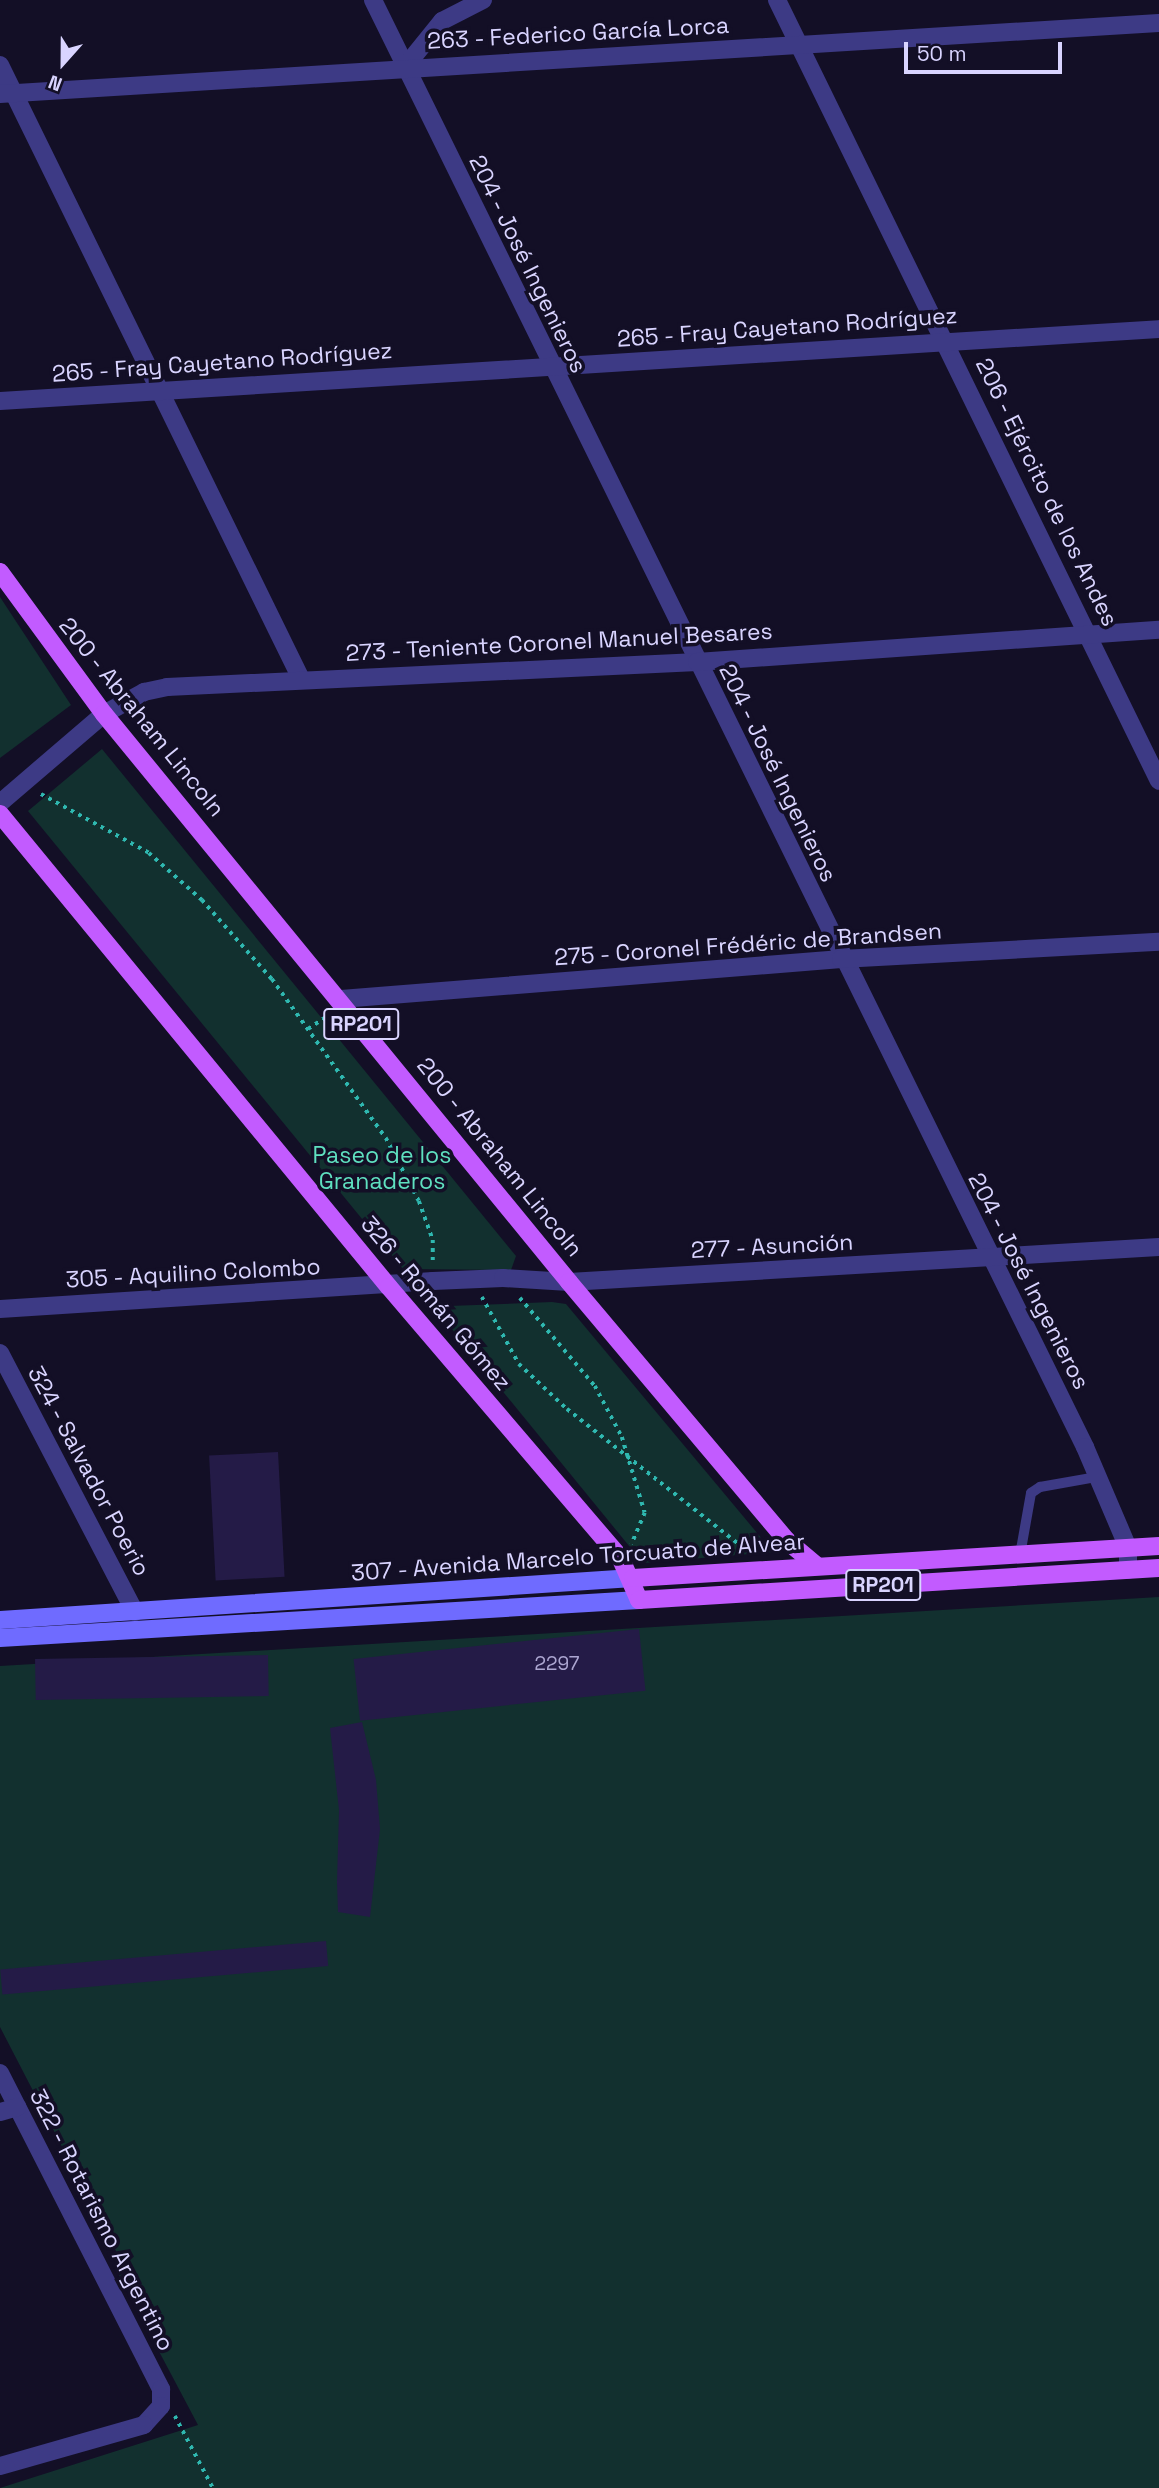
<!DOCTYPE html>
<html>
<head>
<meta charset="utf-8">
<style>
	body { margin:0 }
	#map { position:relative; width:1159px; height:2488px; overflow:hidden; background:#130f26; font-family:"Space Grotesk",sans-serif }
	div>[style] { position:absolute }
	.green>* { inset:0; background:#12302f }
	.building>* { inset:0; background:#241b47; transform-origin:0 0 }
	.path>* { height:3.5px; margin-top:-1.75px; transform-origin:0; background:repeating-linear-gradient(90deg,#2fb8b0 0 3.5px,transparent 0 8.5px) }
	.lane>* { height:10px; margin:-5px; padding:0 5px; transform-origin:5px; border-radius:5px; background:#3d3a85 }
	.street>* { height:18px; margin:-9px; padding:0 9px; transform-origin:9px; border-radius:9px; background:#3d3a85 }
	.secondary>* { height:18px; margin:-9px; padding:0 9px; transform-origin:9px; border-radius:9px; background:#6f6bff }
	.primary>* { height:18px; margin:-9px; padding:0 9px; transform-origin:9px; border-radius:9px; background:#c25bff }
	span { translate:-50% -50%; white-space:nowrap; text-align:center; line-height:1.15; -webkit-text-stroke:7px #130f26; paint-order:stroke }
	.number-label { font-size:19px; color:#aca6d1 }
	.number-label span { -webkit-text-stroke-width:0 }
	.shield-label span { padding:2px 5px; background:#130f26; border:2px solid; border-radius:5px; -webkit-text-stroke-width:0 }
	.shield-label { font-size:21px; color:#d9d4ff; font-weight:700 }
	.street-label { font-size:23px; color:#d9d4ff }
	.park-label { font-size:23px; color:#5fe0c0 }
	.north { position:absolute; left:28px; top:28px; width:70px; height:70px; -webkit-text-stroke:5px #130f26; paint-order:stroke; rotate:201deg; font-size:19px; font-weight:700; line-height:28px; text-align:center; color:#d9d4ff }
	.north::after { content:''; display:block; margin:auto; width:24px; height:32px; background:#d9d4ff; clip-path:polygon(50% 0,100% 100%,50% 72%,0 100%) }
	.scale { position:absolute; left:904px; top:42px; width:158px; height:32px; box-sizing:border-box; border:4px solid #d9d4ff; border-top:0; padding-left:9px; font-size:21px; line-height:24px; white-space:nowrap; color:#d9d4ff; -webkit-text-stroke:5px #130f26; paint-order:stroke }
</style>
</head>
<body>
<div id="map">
	<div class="green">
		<div style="clip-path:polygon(0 597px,71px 705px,0 758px)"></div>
		<div style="clip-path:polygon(102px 749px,516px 1256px,511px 1270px,403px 1269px,28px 811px)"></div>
		<div style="clip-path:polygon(552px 1302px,566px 1304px,773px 1552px,643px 1563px,442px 1317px,449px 1306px)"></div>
		<div style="clip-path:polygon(1159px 1597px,1159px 2488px,0 2488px,198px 2425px,118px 2274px,116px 2251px,0 2027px,0 1666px)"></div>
	</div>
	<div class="building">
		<div style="left:278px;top:1452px;width:125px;height:69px;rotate:87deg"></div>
		<div style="left:639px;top:1629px;width:62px;height:287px;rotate:84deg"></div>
		<div style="left:268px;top:1655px;width:41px;height:233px;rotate:89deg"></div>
		<div style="clip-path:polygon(362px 1722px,376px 1780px,380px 1829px,370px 1917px,338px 1912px,337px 1882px,339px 1810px,330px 1728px)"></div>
		<div style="left:326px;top:1941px;width:25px;height:327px;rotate:85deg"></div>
	</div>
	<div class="path">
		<div style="left:41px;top:794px;width:123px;rotate:28.6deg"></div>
		<div style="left:149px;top:853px;width:71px;rotate:41.6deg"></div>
		<div style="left:202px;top:900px;width:106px;rotate:48.5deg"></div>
		<div style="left:272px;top:979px;width:196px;rotate:54.4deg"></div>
		<div style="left:386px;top:1138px;width:71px;rotate:62.4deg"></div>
		<div style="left:419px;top:1201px;width:41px;rotate:70.3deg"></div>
		<div style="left:433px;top:1240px;width:21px;rotate:90deg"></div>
		<div style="left:308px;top:1029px;width:23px;rotate:-34deg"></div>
		<div style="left:482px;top:1297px;width:77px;rotate:61.1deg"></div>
		<div style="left:519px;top:1364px;width:66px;rotate:43.2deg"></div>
		<div style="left:567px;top:1409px;width:231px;rotate:38.2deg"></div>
		<div style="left:520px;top:1298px;width:116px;rotate:49.6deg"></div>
		<div style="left:595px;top:1386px;width:58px;rotate:62.1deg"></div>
		<div style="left:622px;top:1437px;width:79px;rotate:73.2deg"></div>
		<div style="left:645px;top:1513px;width:34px;rotate:113deg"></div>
		<div style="left:175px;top:2416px;width:81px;rotate:62.2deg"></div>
	</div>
	<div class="lane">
		<div style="left:1020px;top:1555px;width:63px;rotate:-79.9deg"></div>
		<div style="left:1031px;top:1493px;width:11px;rotate:-34deg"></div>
		<div style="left:1040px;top:1487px;width:58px;rotate:-10deg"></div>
	</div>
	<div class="street">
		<div style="left:373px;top:0;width:1613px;rotate:63.8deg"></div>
		<div style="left:1085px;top:1447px;width:110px;rotate:66.9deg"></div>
		<div style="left:1128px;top:1548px;width:22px;rotate:90deg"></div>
		<div style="left:777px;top:0;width:869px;rotate:63.94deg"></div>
		<div style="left:0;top:65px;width:684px;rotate:63.88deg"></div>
		<div style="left:405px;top:67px;width:59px;rotate:-51.2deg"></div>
		<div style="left:442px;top:21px;width:46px;rotate:-27.1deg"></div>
		<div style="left:0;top:94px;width:1161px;rotate:-3.51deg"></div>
		<div style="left:0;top:401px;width:1161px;rotate:-3.55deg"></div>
		<div style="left:0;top:803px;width:137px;rotate:-40.6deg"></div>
		<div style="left:104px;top:714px;width:46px;rotate:-28.8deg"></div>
		<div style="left:144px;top:692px;width:24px;rotate:-12deg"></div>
		<div style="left:167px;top:687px;width:531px;rotate:-2.7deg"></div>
		<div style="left:697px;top:662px;width:463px;rotate:-4deg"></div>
		<div style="left:341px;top:999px;width:502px;rotate:-4.57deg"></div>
		<div style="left:841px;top:959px;width:318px;rotate:-3.1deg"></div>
		<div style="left:0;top:1309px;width:434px;rotate:-3.7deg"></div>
		<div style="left:433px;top:1281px;width:70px;rotate:-2.5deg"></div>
		<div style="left:503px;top:1278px;width:66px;rotate:3.5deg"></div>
		<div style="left:569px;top:1282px;width:591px;rotate:-3.39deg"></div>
		<div style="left:0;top:1353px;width:292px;rotate:62.5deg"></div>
		<div style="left:0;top:2073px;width:355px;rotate:63deg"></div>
		<div style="left:161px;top:2389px;width:17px;rotate:90deg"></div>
		<div style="left:161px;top:2406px;width:25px;rotate:132deg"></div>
		<div style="left:144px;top:2425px;width:150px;rotate:164.1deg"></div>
		<div style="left:0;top:2112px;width:18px;rotate:-16deg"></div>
	</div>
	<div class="secondary">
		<div style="left:0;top:1620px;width:634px;rotate:-3.8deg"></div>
		<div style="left:0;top:1638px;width:640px;rotate:-3.4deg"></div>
	</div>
	<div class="primary">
		<div style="left:0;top:572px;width:176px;rotate:53.8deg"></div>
		<div style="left:104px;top:714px;width:734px;rotate:50.69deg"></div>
		<div style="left:569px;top:1282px;width:337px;rotate:49.9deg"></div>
		<div style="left:786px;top:1540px;width:40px;rotate:40deg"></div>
		<div style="left:0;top:814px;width:612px;rotate:50.57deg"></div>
		<div style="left:389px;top:1287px;width:355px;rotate:49.5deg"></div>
		<div style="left:620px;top:1557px;width:47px;rotate:66.2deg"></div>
		<div style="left:639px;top:1600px;width:521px;rotate:-3.52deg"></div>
		<div style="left:633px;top:1578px;width:527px;rotate:-3.48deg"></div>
	</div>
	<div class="number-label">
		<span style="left:557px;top:1664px">2297</span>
	</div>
	<div class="shield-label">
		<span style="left:361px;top:1024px">RP201</span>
		<span style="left:883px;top:1585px">RP201</span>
	</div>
	<div class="street-label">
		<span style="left:578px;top:33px;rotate:-3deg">263 - Federico García Lorca</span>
		<span style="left:528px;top:264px;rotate:64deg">204 - José Ingenieros</span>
		<span style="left:787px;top:327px;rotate:-4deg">265 - Fray Cayetano Rodríguez</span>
		<span style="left:222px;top:362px;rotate:-4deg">265 - Fray Cayetano Rodríguez</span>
		<span style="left:1047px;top:492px;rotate:64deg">206 - Ejército de los Andes</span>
		<span style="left:559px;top:642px;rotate:-3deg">273 - Teniente Coronel Manuel Besares</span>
		<span style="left:142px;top:717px;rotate:51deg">200 - Abraham Lincoln</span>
		<span style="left:778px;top:773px;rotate:64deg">204 - José Ingenieros</span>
		<span style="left:748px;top:944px;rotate:-4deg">275 - Coronel Frédéric de Brandsen</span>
		<span style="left:500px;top:1157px;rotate:51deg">200 - Abraham Lincoln</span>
		<span style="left:772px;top:1246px;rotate:-3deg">277 - Asunción</span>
		<span style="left:193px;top:1273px;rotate:-3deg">305 - Aquilino Colombo</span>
		<span style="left:1029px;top:1281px;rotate:63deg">204 - José Ingenieros</span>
		<span style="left:436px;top:1303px;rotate:50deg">326 - Román Gómez</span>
		<span style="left:89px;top:1471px;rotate:62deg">324 - Salvador Poerio</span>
		<span style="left:578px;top:1557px;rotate:-4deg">307 - Avenida Marcelo Torcuato de Alvear</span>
		<span style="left:102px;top:2220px;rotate:63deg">322 - Rotarismo Argentino</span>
	</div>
	<div class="park-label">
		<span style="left:382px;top:1168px">Paseo de los<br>Granaderos</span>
	</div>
	<div class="north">N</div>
	<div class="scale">50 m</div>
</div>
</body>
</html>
